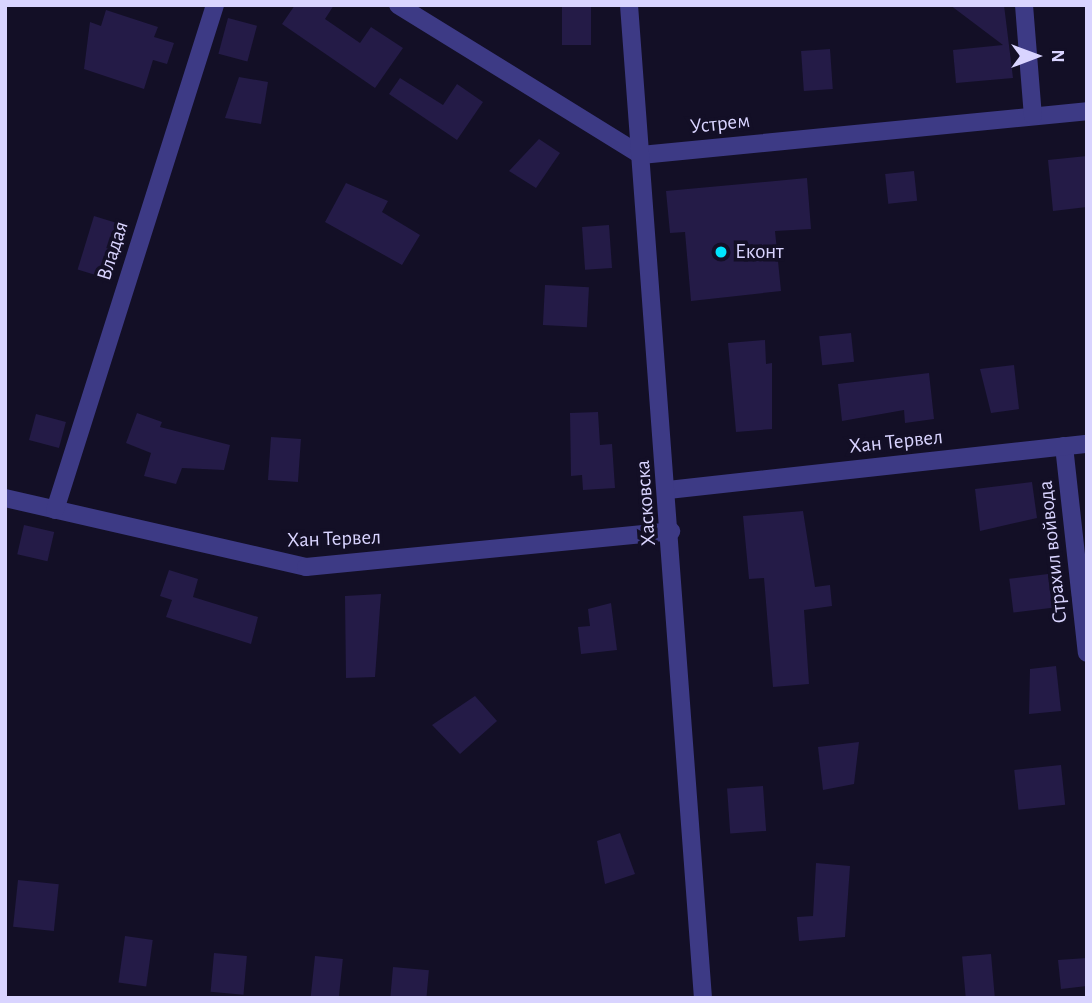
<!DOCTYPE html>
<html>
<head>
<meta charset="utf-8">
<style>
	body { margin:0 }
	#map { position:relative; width:1092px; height:1003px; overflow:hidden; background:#130f26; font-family:"Alegreya Sans",sans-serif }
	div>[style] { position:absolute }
	.building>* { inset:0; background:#241b47; transform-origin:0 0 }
	.minor>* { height:18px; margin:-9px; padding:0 9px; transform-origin:9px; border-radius:9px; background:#3d3a85 }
	.tertiary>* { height:18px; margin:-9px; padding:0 9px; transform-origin:9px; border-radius:9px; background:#3d3a85 }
	.dots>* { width:19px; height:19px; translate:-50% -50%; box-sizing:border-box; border:4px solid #130f26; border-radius:50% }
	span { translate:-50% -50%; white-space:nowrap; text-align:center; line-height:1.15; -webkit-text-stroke:7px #130f26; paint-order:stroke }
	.street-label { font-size:21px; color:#d9d4ff }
	.poi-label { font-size:21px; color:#d9d4ff }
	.left { translate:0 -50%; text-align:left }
	.frame { position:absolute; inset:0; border:7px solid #d9d4ff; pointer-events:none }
	.north { position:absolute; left:1001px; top:21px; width:70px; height:70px; -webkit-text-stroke:5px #130f26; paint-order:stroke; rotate:90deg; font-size:19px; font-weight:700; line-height:28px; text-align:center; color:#d9d4ff }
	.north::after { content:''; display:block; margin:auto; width:24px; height:32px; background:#d9d4ff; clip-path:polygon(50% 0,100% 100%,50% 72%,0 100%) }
</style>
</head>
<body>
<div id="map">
	<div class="building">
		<div style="clip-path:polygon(295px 5px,334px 5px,325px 19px,360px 43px,371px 27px,403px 48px,375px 88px,282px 24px)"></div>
		<div style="left:562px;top:5px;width:29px;height:40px"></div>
		<div style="clip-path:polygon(950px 5px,1004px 5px,1013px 78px,956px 83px,953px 50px,1003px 45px)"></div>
		<div style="clip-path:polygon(106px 10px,158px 27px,154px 37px,174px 43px,167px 64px,153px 60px,144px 89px,84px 69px,90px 22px,101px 26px)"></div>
		<div style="left:228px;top:18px;width:30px;height:37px;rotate:15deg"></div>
		<div style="left:830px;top:49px;width:40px;height:29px;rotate:86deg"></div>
		<div style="clip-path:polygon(239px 77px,268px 82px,261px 124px,225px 118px)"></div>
		<div style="clip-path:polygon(400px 78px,443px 105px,457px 84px,483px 102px,457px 140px,389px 94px)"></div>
		<div style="clip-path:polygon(539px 139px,560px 153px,536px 188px,509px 171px)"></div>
		<div style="clip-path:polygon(1087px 156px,1087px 207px,1053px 211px,1048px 160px)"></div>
		<div style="left:914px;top:171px;width:30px;height:29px;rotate:84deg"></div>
		<div style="clip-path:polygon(807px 178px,811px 229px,775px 231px,781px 291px,691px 301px,685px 232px,670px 233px,666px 191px)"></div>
		<div style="clip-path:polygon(346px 183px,388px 201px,382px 212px,420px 235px,402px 265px,325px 222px)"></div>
		<div style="left:94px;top:216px;width:34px;height:56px;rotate:17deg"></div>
		<div style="left:609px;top:225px;width:43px;height:27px;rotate:86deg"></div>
		<div style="left:545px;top:285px;width:44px;height:40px;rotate:3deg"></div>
		<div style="left:851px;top:333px;width:29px;height:32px;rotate:84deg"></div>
		<div style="clip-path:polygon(765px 340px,766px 364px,772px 363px,772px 429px,736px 432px,728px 343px)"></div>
		<div style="clip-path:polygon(1014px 365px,1019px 409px,991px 413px,980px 369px)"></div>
		<div style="clip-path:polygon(929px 373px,934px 419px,905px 423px,904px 410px,842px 421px,838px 384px)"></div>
		<div style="clip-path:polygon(598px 412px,600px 445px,612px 444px,615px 488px,583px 490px,582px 475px,571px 476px,570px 413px)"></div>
		<div style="clip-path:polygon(137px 413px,162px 422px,160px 427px,230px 445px,224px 470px,182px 468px,176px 484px,144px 476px,151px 453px,126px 443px)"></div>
		<div style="left:36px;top:414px;width:31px;height:27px;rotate:15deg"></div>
		<div style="left:271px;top:437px;width:30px;height:43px;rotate:4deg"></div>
		<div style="clip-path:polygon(1032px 482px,1037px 518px,980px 531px,975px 489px)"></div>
		<div style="clip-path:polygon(803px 511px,815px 587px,830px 585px,832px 606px,804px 610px,809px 684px,773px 687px,764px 578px,749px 579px,743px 516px)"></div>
		<div style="left:24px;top:525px;width:31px;height:30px;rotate:13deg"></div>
		<div style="clip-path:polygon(169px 570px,198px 579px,193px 597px,258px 617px,251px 644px,166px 617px,172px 600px,160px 596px)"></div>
		<div style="left:1048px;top:574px;width:34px;height:39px;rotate:83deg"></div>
		<div style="clip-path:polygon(381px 594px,375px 677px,346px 678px,345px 596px)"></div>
		<div style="clip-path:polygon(611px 603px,617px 650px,581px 654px,578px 627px,590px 626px,588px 609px)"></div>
		<div style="clip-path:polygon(1056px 666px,1061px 711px,1029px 714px,1030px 669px)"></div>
		<div style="clip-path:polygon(475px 696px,497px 721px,460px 754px,432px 725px)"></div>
		<div style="clip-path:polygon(859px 742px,854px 784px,823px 790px,818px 747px)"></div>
		<div style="left:1061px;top:765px;width:40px;height:47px;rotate:84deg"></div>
		<div style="left:763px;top:786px;width:45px;height:36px;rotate:86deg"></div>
		<div style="clip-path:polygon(620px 833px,635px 874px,605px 884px,597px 841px)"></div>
		<div style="clip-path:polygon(816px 863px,850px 866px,845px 937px,799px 941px,797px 917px,813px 916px)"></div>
		<div style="left:18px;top:880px;width:41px;height:47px;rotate:6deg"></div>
		<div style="left:125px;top:936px;width:28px;height:47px;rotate:8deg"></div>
		<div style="left:214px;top:953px;width:33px;height:39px;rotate:5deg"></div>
		<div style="left:991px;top:954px;width:44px;height:29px;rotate:85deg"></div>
		<div style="left:315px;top:956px;width:28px;height:42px;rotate:6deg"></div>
		<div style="clip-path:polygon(1087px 958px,1087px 986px,1061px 989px,1058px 960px)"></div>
		<div style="left:393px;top:967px;width:36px;height:31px;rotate:5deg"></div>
	</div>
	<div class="minor">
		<div style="left:398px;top:5px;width:286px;rotate:31.7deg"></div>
		<div style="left:641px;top:155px;width:448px;rotate:-5.6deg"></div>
		<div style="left:1024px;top:5px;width:111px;rotate:85.4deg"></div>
		<div style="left:1064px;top:446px;width:208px;rotate:83.7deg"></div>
		<div style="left:668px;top:490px;width:422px;rotate:-6.3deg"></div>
		<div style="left:5px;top:498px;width:309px;rotate:12.9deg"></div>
		<div style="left:306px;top:567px;width:367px;rotate:-5.6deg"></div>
		<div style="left:55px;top:510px;width:530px;rotate:-72.42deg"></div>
	</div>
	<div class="tertiary">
		<div style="left:629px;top:5px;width:996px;rotate:85.74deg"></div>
	</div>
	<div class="dots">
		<div style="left:721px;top:252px;background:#00e5ff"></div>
	</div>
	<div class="street-label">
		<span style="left:720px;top:124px;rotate:-6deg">Устрем</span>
		<span style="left:113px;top:251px;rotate:-72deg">Владая</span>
		<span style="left:896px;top:442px;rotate:-6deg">Хан Тервел</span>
		<span style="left:646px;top:503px;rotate:-94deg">Хасковска</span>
		<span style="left:334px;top:539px;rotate:-2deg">Хан Тервел</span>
		<span style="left:1053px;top:552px;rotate:-96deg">Страхил войвода</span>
	</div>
	<div class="poi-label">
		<span class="left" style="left:735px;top:252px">Еконт</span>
	</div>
	<div class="frame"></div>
	<div class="north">N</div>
</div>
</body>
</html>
